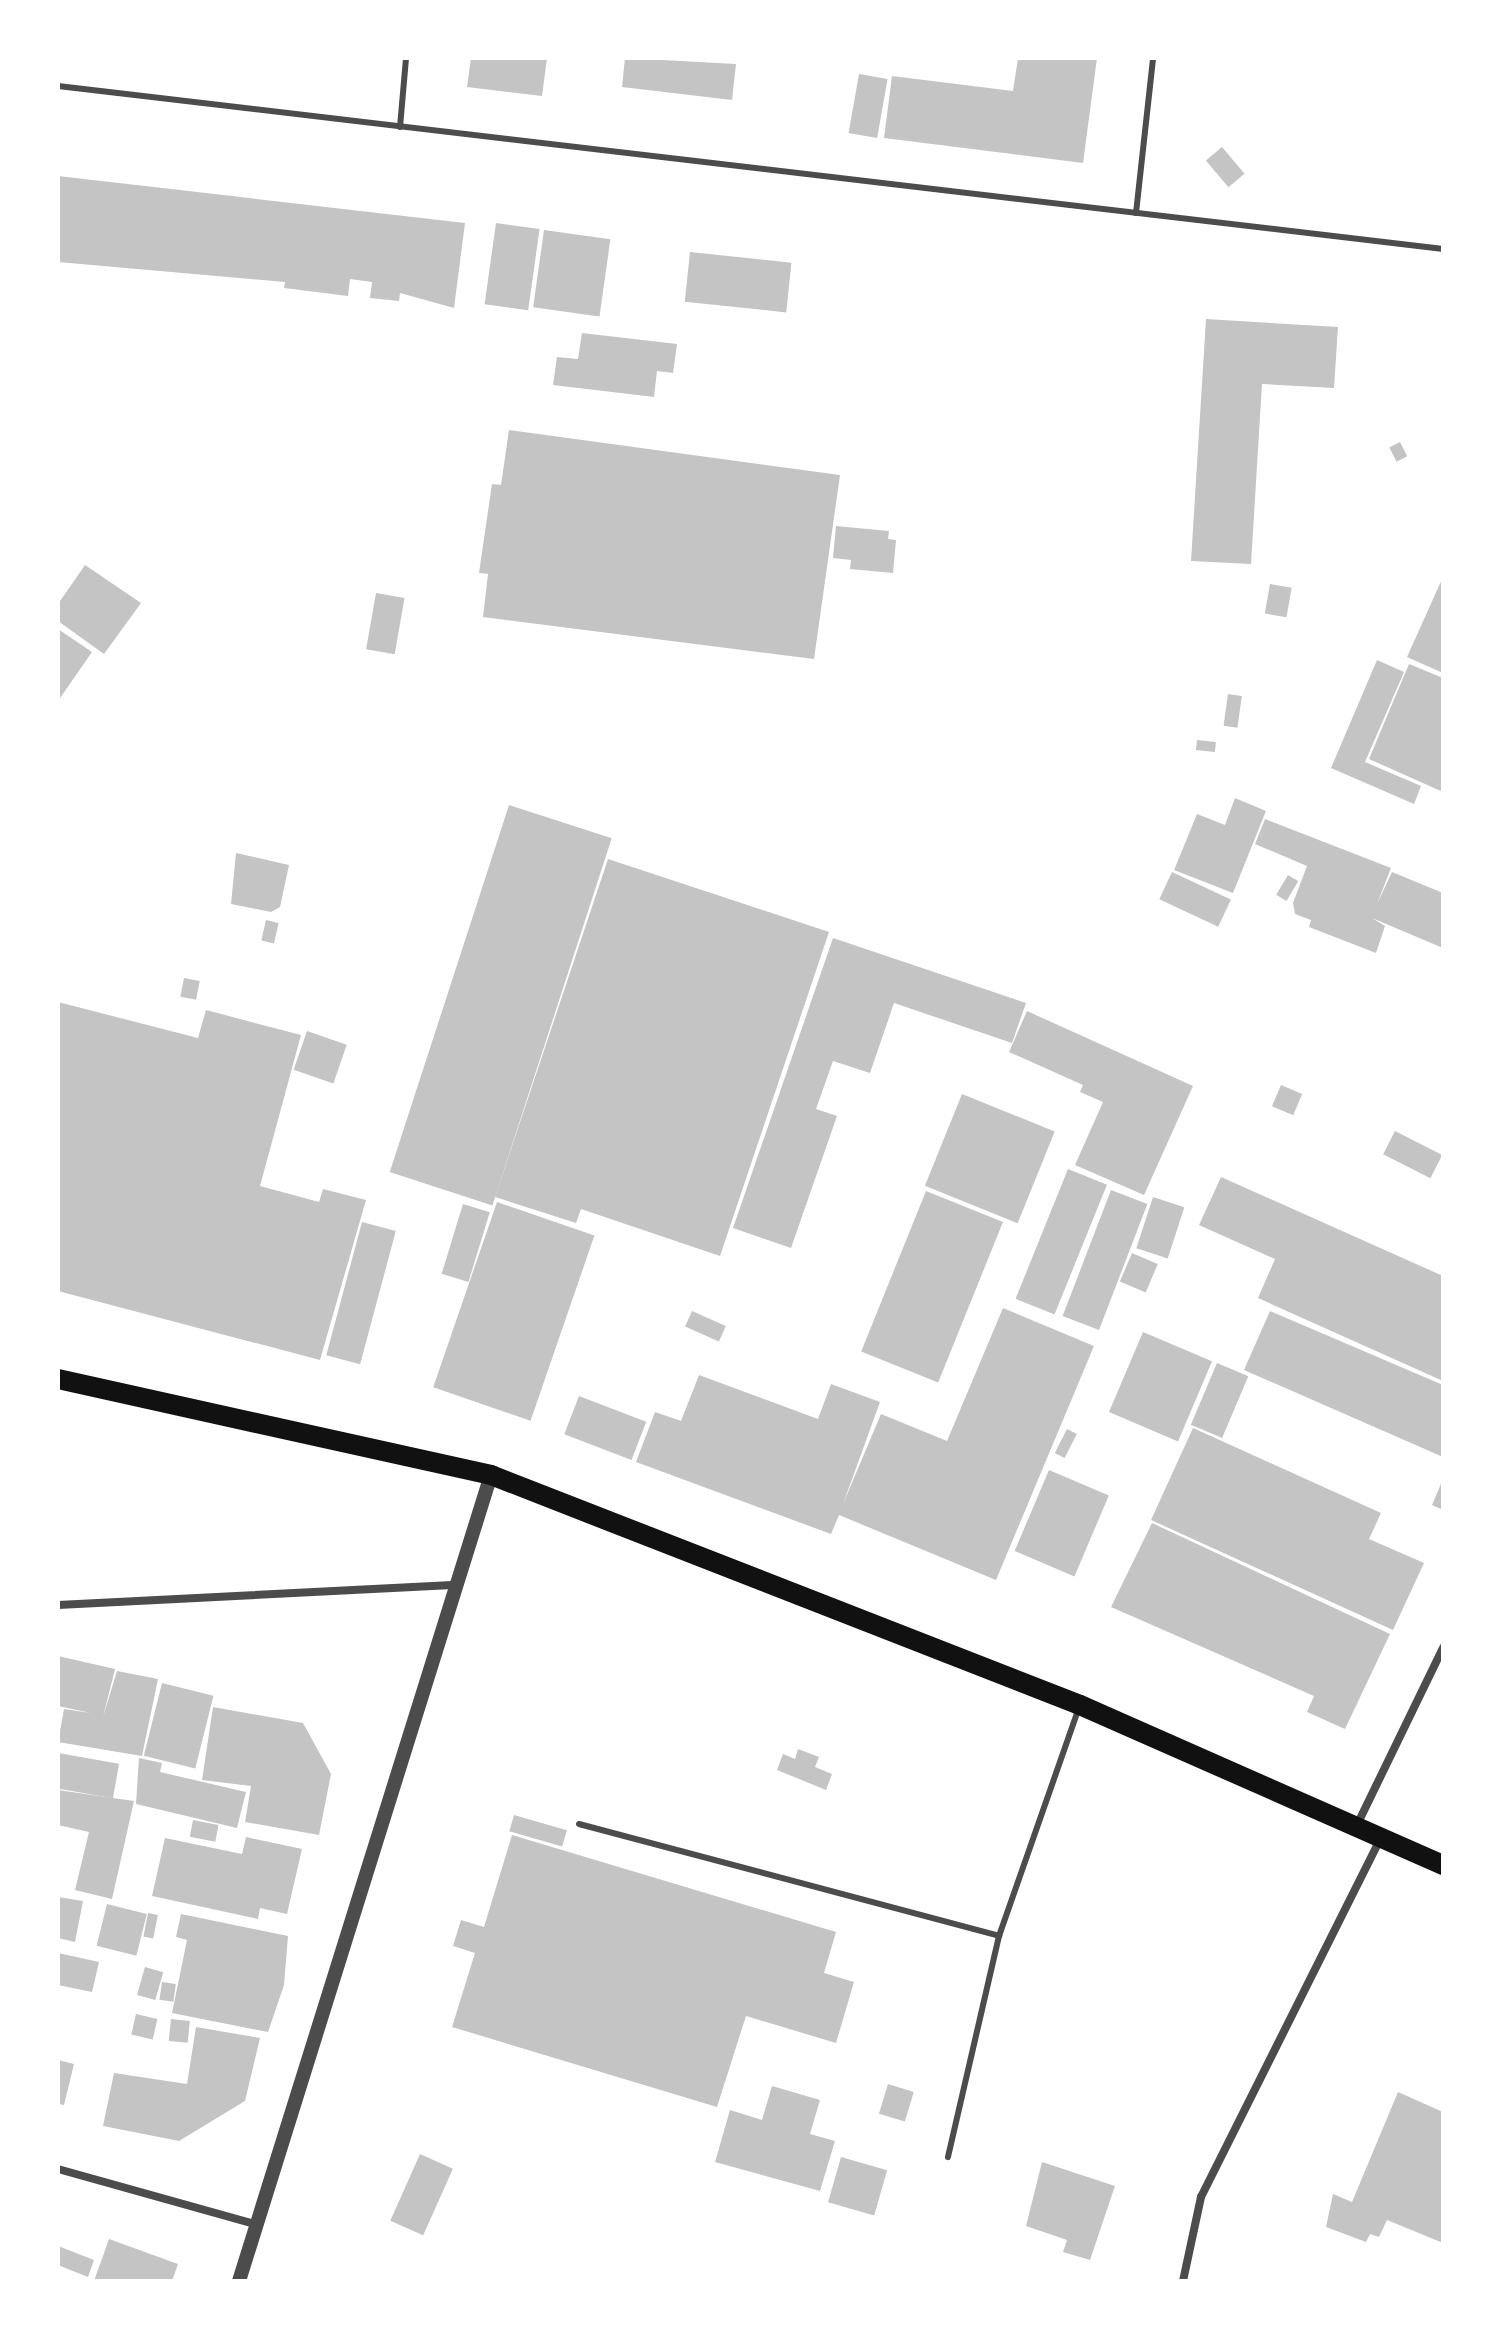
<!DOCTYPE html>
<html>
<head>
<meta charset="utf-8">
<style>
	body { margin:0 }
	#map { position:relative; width:1501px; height:2339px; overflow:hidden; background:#fff; font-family:Bitter,serif }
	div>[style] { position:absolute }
	.building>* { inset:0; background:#c4c4c4; transform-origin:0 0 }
	.service>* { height:6px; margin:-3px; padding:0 3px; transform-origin:3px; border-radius:3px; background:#4c4c4c }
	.minor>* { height:8px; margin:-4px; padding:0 4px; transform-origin:4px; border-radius:4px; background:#4c4c4c }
	.tertiary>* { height:14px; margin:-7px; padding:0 7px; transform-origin:7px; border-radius:7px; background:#4c4c4c }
	.primary>* { height:20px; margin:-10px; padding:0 10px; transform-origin:10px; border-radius:10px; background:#111 }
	span { translate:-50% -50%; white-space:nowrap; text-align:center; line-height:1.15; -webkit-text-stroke:8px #fff; paint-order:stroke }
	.frame { position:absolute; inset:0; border:60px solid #fff; pointer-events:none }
</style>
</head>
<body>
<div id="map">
	<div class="building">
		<div style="clip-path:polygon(471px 58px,547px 58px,542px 96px,467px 87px)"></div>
		<div style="clip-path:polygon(625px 58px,736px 64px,732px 100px,622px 87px)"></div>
		<div style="clip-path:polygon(1018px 58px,1097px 58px,1083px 163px,884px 138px,892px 76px,1013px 91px)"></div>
		<div style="left:859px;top:74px;width:29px;height:60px;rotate:10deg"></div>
		<div style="left:1222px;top:147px;width:35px;height:21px;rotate:50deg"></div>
		<div style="clip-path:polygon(58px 176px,465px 223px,454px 308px,400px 293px,399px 301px,370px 298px,372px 282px,350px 279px,348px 296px,284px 288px,285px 282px,58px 262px)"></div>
		<div style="left:496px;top:223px;width:44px;height:82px;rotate:8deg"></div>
		<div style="left:544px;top:230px;width:67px;height:78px;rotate:8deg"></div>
		<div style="left:690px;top:252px;width:102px;height:50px;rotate:6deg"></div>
		<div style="clip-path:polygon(1206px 319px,1338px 327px,1334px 388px,1262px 384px,1251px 564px,1191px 561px)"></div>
		<div style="clip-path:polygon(582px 333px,677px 344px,673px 373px,657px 371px,654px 397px,553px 385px,557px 357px,578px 359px)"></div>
		<div style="clip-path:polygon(509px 430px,840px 475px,814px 659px,483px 617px,488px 574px,479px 573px,492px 484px,501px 485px)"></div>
		<div style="left:1400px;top:442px;width:16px;height:12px;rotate:63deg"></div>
		<div style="clip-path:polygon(836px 526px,889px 531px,888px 539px,896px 540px,893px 573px,850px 569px,851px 560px,833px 558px)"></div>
		<div style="clip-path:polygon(85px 565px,141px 603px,104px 654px,58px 621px,58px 604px)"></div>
		<div style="clip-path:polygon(1443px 577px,1443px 673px,1407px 657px)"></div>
		<div style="left:1270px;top:584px;width:22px;height:30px;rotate:10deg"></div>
		<div style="left:376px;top:593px;width:29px;height:57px;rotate:10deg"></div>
		<div style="clip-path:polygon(58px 629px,92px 652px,58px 701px)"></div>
		<div style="clip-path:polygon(1377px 660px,1404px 672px,1365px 762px,1421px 786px,1414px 804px,1331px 768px)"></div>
		<div style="clip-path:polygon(1409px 664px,1443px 678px,1443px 792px,1369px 759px)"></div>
		<div style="left:1228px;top:694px;width:14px;height:32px;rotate:8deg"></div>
		<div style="left:1197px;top:740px;width:19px;height:10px;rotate:6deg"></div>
		<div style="clip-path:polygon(1235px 798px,1266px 811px,1233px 893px,1174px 870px,1197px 814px,1225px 825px)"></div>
		<div style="left:509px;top:805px;width:108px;height:386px;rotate:18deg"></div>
		<div style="clip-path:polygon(1265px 819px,1391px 868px,1377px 904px,1392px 872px,1443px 893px,1443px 948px,1372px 918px,1385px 926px,1376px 953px,1309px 927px,1311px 920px,1295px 914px,1293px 903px,1307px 866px,1255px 844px)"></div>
		<div style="clip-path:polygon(236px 853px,289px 865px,280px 907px,271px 912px,231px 904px)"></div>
		<div style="clip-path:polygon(608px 859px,829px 932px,720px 1256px,581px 1209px,576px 1223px,495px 1197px)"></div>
		<div style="left:1172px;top:872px;width:65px;height:30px;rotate:25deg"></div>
		<div style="left:1288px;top:875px;width:12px;height:23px;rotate:31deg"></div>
		<div style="left:266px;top:920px;width:13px;height:21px;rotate:13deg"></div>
		<div style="clip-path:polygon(833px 938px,1026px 1003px,1012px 1043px,894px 1003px,870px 1073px,833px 1061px,816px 1109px,837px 1116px,791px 1248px,733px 1228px)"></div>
		<div style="left:184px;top:978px;width:16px;height:19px;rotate:11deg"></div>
		<div style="clip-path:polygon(58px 1002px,198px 1038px,206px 1010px,301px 1035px,260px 1186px,319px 1202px,323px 1189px,366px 1200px,320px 1360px,58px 1291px)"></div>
		<div style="clip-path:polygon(1027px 1011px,1193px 1086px,1144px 1195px,1075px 1165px,1103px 1102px,1080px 1092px,1083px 1085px,1009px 1052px)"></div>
		<div style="left:307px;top:1031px;width:42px;height:41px;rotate:19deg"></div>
		<div style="left:1281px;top:1085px;width:23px;height:23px;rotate:23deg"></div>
		<div style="left:962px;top:1094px;width:100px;height:99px;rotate:22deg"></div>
		<div style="left:1395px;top:1131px;width:53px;height:26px;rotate:27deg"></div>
		<div style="left:1068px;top:1169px;width:42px;height:140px;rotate:22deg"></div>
		<div style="clip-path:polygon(1221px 1177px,1443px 1276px,1443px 1381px,1258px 1298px,1275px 1259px,1199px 1225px)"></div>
		<div style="left:1111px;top:1190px;width:39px;height:135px;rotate:21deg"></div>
		<div style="left:926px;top:1191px;width:83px;height:173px;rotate:22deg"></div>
		<div style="left:1153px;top:1197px;width:33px;height:54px;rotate:18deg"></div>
		<div style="left:497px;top:1202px;width:103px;height:196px;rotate:19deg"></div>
		<div style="left:463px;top:1204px;width:28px;height:73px;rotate:17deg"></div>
		<div style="left:362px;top:1222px;width:35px;height:138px;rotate:15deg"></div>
		<div style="left:1132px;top:1253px;width:28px;height:31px;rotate:23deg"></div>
		<div style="clip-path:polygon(1003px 1308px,1094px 1346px,996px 1580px,839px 1515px,831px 1534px,636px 1462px,655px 1412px,681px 1421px,699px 1375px,818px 1419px,831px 1384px,880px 1402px,843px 1504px,881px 1414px,947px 1441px)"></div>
		<div style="left:692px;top:1311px;width:37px;height:17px;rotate:24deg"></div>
		<div style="clip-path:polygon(1270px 1311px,1443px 1385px,1443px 1457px,1244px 1370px)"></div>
		<div style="left:1143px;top:1332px;width:75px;height:87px;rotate:23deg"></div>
		<div style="left:1217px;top:1363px;width:34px;height:67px;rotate:23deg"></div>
		<div style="left:579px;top:1396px;width:72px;height:41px;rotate:21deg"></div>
		<div style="clip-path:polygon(1193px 1428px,1381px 1513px,1369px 1539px,1424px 1563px,1393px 1630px,1151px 1520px)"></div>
		<div style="left:1067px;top:1429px;width:11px;height:27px;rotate:27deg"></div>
		<div style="left:1049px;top:1470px;width:65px;height:88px;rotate:23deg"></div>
		<div style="clip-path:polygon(1443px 1479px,1443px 1510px,1432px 1505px)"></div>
		<div style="clip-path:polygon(1152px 1523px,1390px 1634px,1345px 1729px,1307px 1712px,1314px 1696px,1111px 1607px)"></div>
		<div style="clip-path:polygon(58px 1656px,115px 1669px,103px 1717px,117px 1671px,158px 1679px,142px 1756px,58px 1742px,64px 1709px,91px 1713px,58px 1706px)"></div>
		<div style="left:162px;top:1683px;width:53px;height:75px;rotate:14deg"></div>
		<div style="clip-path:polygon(213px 1707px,303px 1723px,331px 1774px,319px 1835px,245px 1822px,251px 1786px,202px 1780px)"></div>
		<div style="clip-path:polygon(798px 1749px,819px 1757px,815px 1767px,832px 1774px,826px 1790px,777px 1770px,783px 1754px,795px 1759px)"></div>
		<div style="left:58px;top:1753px;width:62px;height:35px;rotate:10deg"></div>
		<div style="clip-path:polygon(139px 1758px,162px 1763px,160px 1772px,246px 1792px,237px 1828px,136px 1804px)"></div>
		<div style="clip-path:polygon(58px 1790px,134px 1801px,112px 1899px,75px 1890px,89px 1832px,58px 1825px)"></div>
		<div style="left:514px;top:1815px;width:55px;height:17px;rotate:16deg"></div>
		<div style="left:193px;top:1820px;width:26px;height:17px;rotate:11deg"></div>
		<div style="clip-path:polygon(512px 1835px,836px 1932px,824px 1973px,854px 1982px,836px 2043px,746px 2016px,717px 2107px,452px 2027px,475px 1953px,453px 1946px,461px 1920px,484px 1927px)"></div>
		<div style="clip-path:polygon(246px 1837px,302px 1849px,287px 1914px,260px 1908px,258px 1919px,152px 1896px,165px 1838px,242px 1854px)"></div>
		<div style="clip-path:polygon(58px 1897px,83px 1901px,75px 1942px,58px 1938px)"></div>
		<div style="left:107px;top:1904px;width:41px;height:43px;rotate:14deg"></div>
		<div style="left:148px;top:1913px;width:10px;height:24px;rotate:11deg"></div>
		<div style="clip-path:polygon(181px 1914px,288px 1936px,284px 1985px,268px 2032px,172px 2013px,187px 1940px,176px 1937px)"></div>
		<div style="clip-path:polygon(58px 1953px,99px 1962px,92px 1992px,58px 1985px)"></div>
		<div style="left:145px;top:1967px;width:19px;height:29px;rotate:16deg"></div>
		<div style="left:162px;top:1982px;width:14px;height:18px;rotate:8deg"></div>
		<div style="left:136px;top:2014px;width:22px;height:21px;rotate:13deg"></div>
		<div style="left:171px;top:2019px;width:19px;height:22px;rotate:6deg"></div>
		<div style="clip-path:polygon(196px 2027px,260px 2038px,245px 2101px,179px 2141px,103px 2126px,114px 2073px,187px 2084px)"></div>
		<div style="clip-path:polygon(58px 2060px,74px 2064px,64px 2105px,58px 2104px)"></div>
		<div style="left:888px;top:2084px;width:27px;height:31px;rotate:17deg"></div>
		<div style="clip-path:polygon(772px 2086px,820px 2100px,810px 2134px,835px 2141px,820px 2191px,715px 2162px,730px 2110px,762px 2120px)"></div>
		<div style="clip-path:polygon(1398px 2092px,1443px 2112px,1443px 2243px,1387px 2220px,1379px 2237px,1370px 2234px,1366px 2242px,1326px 2227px,1333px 2194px,1352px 2202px)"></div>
		<div style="left:420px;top:2154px;width:36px;height:73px;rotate:24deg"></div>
		<div style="left:841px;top:2157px;width:48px;height:47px;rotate:16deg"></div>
		<div style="clip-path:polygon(1042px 2162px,1115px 2186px,1090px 2260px,1063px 2252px,1067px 2240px,1026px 2226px)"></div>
		<div style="clip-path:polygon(109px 2239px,178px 2264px,172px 2281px,94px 2281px)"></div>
		<div style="clip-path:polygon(58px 2246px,94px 2260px,88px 2277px,58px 2265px)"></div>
	</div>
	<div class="service">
		<div style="left:58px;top:86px;width:1395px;rotate:6.71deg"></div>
		<div style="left:400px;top:127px;width:69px;rotate:-85deg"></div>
		<div style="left:1136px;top:213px;width:156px;rotate:-83.7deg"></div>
		<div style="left:579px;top:1824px;width:435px;rotate:14.9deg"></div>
		<div style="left:999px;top:1936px;width:227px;rotate:103deg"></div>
		<div style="left:999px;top:1936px;width:242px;rotate:-70.7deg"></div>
	</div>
	<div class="minor">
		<div style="left:58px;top:1605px;width:400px;rotate:-2.9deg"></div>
		<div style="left:1357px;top:1825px;width:197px;rotate:-64.1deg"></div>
		<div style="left:58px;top:2169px;width:208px;rotate:15.6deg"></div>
		<div style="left:1183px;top:2281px;width:86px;rotate:-77.9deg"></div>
		<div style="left:1201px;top:2197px;width:402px;rotate:-63.4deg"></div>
	</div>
	<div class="tertiary">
		<div style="left:239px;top:2281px;width:844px;rotate:-72.64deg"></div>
	</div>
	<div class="primary">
		<div style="left:58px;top:1379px;width:444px;rotate:12.5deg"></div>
		<div style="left:491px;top:1475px;width:632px;rotate:21.33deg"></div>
		<div style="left:1080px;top:1705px;width:397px;rotate:23.8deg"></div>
	</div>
	<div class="frame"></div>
</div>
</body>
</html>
